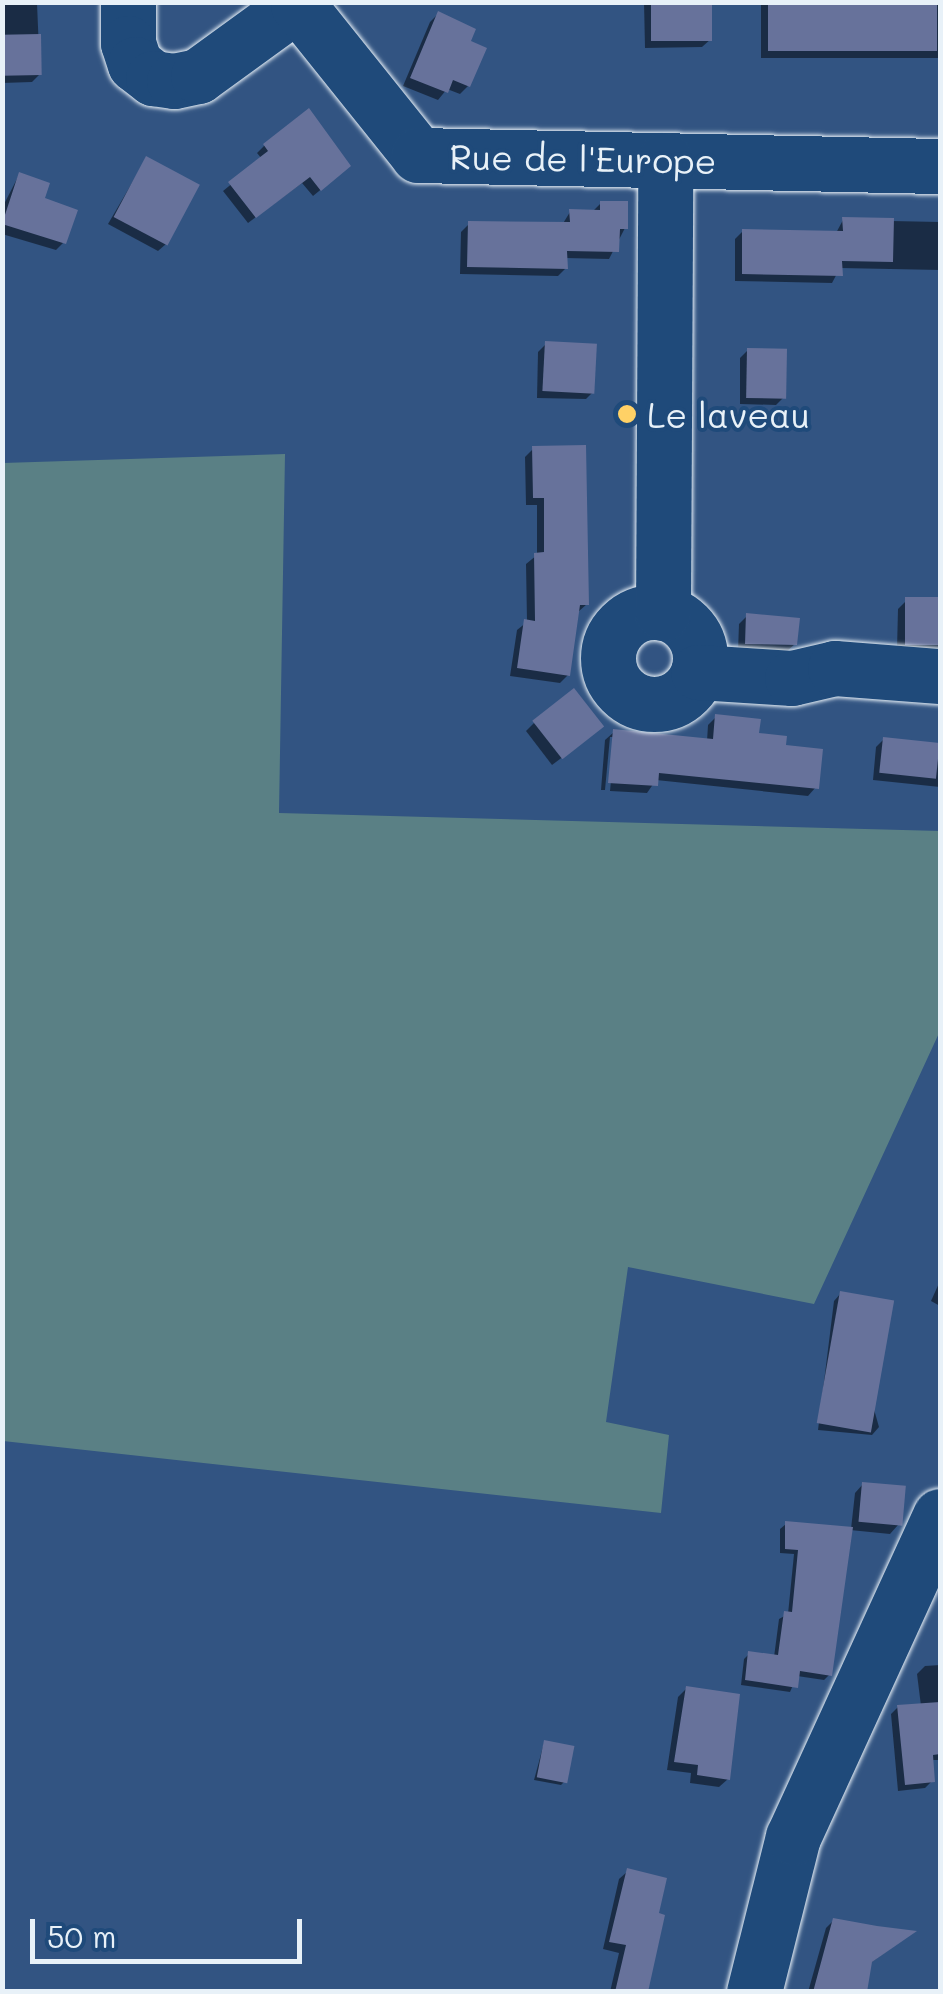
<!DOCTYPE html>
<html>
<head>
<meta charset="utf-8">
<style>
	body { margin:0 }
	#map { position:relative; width:943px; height:1994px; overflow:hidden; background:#325482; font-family:Mali,sans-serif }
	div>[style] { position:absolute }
	.green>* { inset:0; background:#5a8085 }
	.shadow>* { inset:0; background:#0007; transform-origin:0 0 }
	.building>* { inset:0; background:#67729b; transform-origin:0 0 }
	.roads { filter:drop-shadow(0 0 2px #e8f1f8) drop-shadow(0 0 2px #e8f1f8) }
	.minor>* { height:55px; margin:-27.5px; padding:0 27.5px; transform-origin:27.5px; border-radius:27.5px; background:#1f4a7a }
	.minor>.ring { margin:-27.5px; padding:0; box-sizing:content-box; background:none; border:55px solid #1f4a7a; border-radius:50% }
	.dots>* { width:28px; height:28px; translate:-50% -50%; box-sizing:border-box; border:5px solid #1f4a7a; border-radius:50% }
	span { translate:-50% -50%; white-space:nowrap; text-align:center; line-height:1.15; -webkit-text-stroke:8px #1f4a7a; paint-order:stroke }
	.street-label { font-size:35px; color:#e8f1f8 }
	.poi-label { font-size:35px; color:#e8f1f8 }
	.left { translate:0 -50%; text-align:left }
	.frame { position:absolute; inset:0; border:5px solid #e8f1f8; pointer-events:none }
	.scale { position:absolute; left:30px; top:1919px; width:272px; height:45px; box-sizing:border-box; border:5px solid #e8f1f8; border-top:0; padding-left:12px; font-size:30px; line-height:35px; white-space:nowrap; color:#e8f1f8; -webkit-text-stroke:8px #1f4a7a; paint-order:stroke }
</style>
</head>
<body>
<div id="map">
	<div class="green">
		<div style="clip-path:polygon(285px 454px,279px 813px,940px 831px,940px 1031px,814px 1304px,628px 1267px,606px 1422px,669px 1435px,661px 1513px,3px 1441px,3px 463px)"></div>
	</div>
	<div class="shadow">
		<div style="clip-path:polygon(2px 2px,50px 2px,37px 3px,40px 74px,32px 82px,2px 83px)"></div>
		<div style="clip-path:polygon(644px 2px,710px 2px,711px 39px,702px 47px,645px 48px)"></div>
		<div style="left:761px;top:2px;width:179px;height:56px"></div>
		<div style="clip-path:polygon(438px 14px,468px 86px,460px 94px,447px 89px,438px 100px,403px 86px,430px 22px)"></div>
		<div style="clip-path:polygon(308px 111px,341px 173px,313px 196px,302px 183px,248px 223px,223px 191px,262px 159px,257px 153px,264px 146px)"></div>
		<div style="clip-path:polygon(146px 159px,166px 244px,158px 251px,108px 224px)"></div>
		<div style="clip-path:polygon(19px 175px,41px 200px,64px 242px,56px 250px,2px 234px,2px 208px)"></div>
		<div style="clip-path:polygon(601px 203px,625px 228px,609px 259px,565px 258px,566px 268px,558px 276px,460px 274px,461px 232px,469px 224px,562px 225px,570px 212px,592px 212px)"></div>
		<div style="clip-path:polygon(843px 220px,940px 222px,940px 270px,840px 268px,832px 283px,735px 281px,735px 239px,743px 231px,836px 233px)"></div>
		<div style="clip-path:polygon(546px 344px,594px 391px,586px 399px,537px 398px,538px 352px)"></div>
		<div style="clip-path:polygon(748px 350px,784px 397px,776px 405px,740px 404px,740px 358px)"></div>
		<div style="clip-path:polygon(533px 449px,587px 604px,578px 612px,568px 675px,560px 683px,510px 676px,517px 630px,527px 622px,526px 564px,537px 555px,537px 505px,526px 505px,525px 457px)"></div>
		<div style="clip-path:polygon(940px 600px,940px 654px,897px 649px,898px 609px,906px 601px)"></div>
		<div style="clip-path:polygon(747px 616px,795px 644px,786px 652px,738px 651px,739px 624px)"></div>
		<div style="clip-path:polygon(716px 717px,756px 735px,816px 787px,808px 796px,656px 780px,647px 793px,610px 791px,615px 737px,610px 737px,605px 790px,601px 790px,605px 740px,614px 732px,707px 741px,708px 725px)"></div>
		<div style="clip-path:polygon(534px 723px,592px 735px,552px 765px,526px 731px)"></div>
		<div style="clip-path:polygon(884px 739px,940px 745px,940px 787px,873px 780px,876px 747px)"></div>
		<div style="clip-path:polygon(940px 1281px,940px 1306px,931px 1301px)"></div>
		<div style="clip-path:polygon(841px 1293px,879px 1427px,872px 1435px,818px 1430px,834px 1301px)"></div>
		<div style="clip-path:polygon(863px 1484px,898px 1525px,890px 1534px,850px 1530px,830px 1674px,824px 1680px,797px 1676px,790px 1692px,741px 1685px,744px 1659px,749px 1654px,774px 1657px,779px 1619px,788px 1614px,794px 1554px,780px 1553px,780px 1529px,786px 1524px,851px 1529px,855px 1493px)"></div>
		<div style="clip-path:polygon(940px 1665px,940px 1760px,930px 1760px,932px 1781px,925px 1788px,898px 1791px,891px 1714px,898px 1707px,921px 1706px,917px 1674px,925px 1666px)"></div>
		<div style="clip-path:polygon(686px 1689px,728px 1779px,719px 1787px,690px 1783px,691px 1773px,667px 1770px,678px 1697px)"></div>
		<div style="clip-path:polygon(544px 1743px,564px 1782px,561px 1785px,534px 1780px)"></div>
		<div style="clip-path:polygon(628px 1871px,645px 1992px,610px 1992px,619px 1953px,603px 1949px,619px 1879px)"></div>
		<div style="clip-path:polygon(834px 1920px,912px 1933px,869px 1964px,864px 1992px,808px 1992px,826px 1928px)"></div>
	</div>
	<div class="building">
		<div style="left:651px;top:2px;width:61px;height:39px"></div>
		<div style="left:768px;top:2px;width:169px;height:49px"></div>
		<div style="clip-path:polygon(438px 11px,476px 29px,471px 41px,487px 48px,470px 87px,453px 80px,448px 93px,410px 78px)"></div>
		<div style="left:41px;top:34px;width:41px;height:39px;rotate:89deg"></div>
		<div style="clip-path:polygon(309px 108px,351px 166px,321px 191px,310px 177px,256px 218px,228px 182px,268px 151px,263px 144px)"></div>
		<div style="left:146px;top:156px;width:61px;height:69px;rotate:28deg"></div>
		<div style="clip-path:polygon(19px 172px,50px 183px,45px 198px,78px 210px,66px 244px,2px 224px)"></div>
		<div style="clip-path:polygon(600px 201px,628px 201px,628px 229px,620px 229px,619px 252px,567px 251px,568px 269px,467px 267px,468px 221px,570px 222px,569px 209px,600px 210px)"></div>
		<div style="clip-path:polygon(842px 217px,894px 218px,893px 262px,842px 261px,843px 276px,742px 274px,742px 229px,843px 231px)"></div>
		<div style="left:545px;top:341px;width:52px;height:50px;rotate:3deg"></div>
		<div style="left:747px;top:348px;width:40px;height:50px;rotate:1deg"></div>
		<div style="clip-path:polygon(586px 445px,589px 605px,580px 605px,570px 676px,517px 668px,524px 619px,535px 621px,534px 553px,544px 552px,544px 498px,533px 498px,532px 446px)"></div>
		<div style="left:940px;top:597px;width:48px;height:35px;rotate:90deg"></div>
		<div style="clip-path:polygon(746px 613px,800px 618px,797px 645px,745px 644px)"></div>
		<div style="left:574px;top:688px;width:49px;height:53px;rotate:52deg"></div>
		<div style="clip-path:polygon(715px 714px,761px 719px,759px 733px,787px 736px,786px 745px,823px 749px,819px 789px,659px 773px,658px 786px,608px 783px,613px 729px,713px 739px)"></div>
		<div style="left:883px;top:737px;width:57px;height:36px;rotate:6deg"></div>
		<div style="left:840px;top:1291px;width:55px;height:134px;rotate:10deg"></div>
		<div style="left:862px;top:1482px;width:44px;height:40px;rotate:5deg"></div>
		<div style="clip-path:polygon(785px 1521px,853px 1527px,832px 1676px,800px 1671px,798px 1688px,745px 1680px,748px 1651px,778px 1655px,784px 1611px,792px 1612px,798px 1550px,785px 1549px)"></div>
		<div style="clip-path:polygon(686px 1686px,740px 1694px,730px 1780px,697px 1775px,698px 1765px,674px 1762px)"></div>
		<div style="clip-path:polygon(940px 1702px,940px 1754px,933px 1755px,935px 1782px,905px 1785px,897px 1705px)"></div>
		<div style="left:544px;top:1740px;width:31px;height:38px;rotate:11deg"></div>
		<div style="clip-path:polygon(627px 1868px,667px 1878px,659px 1913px,665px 1915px,648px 1992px,615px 1992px,626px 1945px,609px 1942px)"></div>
		<div style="clip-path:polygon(833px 1918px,877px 1926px,917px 1931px,872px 1962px,867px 1992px,813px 1992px)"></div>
	</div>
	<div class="roads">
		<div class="minor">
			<div style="left:128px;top:2px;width:41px;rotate:90deg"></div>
			<div style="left:128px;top:43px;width:22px;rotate:72deg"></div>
			<div style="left:135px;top:64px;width:23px;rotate:38deg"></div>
			<div style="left:153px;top:78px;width:21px;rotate:8deg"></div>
			<div style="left:174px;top:81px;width:25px;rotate:-12deg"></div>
			<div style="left:198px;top:76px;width:126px;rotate:-36deg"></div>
			<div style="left:298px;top:5px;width:192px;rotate:51.3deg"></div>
			<div style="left:418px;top:155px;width:522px;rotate:1.21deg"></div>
			<div class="ring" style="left:608px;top:612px;width:37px;height:37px"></div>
			<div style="left:663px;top:613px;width:453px;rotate:-89.7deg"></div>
			<div style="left:698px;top:672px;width:94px;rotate:3.7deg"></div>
			<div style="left:792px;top:678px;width:44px;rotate:-13.1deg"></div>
			<div style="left:835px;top:668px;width:105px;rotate:4.4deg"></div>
			<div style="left:754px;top:1992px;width:160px;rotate:-75.9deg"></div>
			<div style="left:793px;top:1837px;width:353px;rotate:-65.4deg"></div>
		</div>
	</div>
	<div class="dots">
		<div style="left:627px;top:414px;background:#ffd166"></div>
	</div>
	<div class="street-label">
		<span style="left:583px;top:158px;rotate:1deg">Rue de l'Europe</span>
	</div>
	<div class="poi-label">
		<span class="left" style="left:647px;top:414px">Le laveau</span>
	</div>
	<div class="frame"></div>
	<div class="scale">50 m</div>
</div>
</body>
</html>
